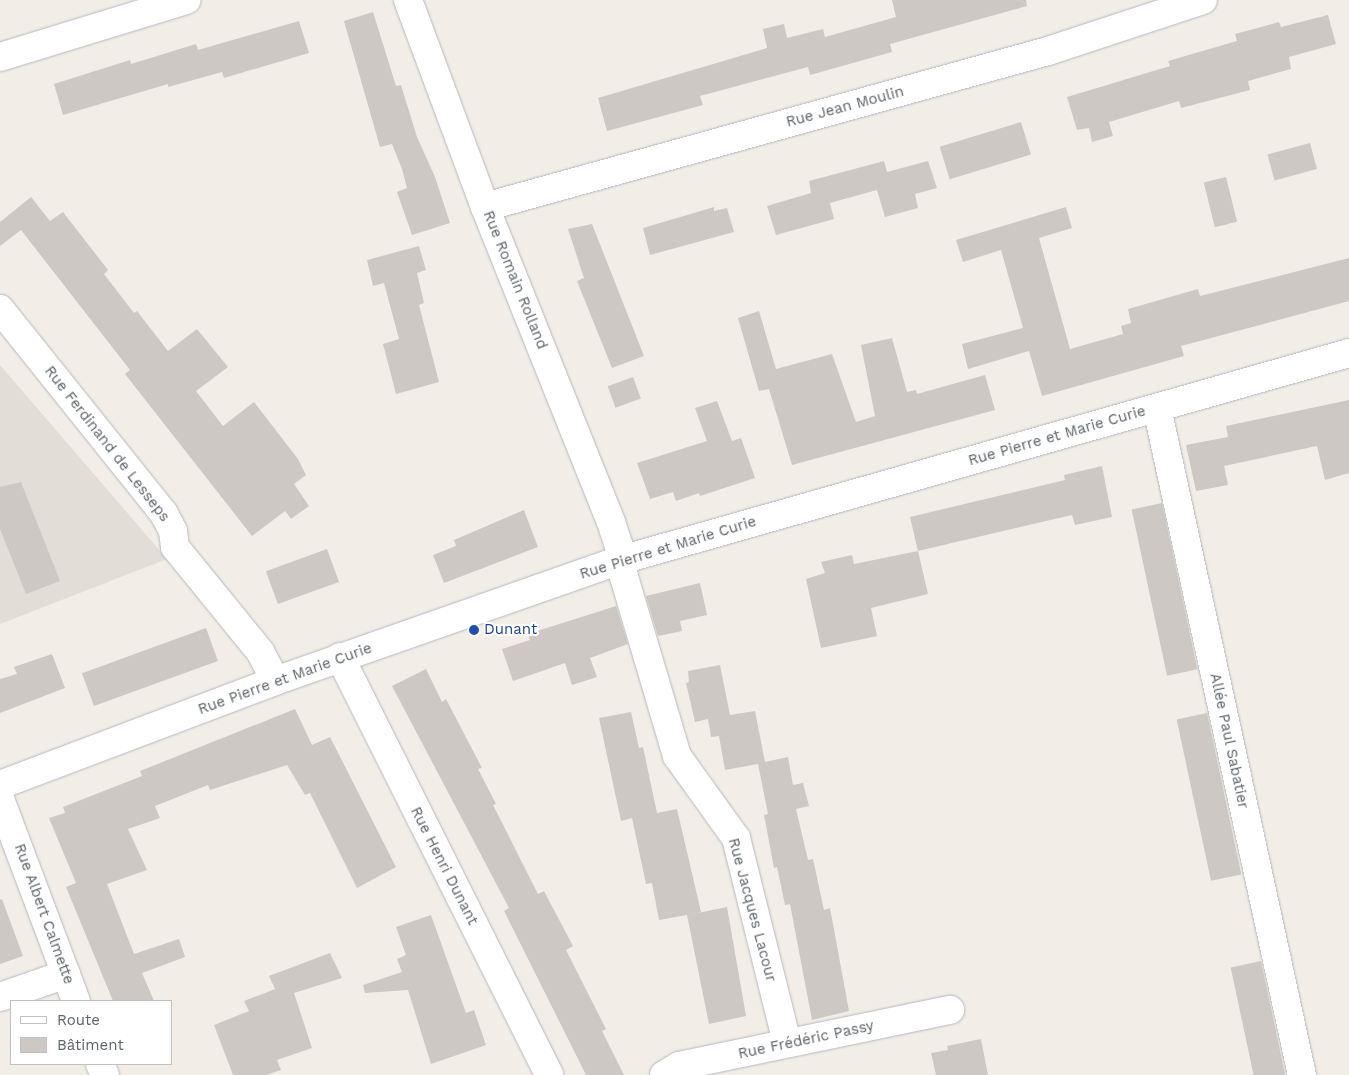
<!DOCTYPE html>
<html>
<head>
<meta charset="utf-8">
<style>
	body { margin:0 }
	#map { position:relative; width:1349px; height:1075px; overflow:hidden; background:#f2ede7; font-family:"Work Sans",sans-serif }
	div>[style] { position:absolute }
	.education>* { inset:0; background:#e2ddd6 }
	.building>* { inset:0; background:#cdc8c4; transform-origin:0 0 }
	.roads { filter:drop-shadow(0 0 1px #b5b9bc) drop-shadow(0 0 1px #b5b9bc) }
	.minor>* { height:28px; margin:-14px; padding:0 14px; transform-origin:14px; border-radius:14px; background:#fff }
	.dots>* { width:14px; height:14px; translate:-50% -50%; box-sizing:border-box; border:2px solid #fff; border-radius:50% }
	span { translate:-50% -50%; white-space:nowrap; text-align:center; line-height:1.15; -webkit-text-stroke:4px #fff; paint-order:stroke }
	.street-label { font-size:15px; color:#5e6569 }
	.transit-label { font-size:15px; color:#164399 }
	.left { translate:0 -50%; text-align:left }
	.legend { position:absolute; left:10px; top:1000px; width:162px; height:65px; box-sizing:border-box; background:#fff; border:1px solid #bfc1c3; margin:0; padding:6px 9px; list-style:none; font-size:15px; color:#5e6569 }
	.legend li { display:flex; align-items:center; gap:10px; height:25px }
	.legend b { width:25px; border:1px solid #bfc1c3 }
</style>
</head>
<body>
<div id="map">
	<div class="education">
		<div style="clip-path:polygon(0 365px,167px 559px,0 624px)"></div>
	</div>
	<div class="building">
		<div style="clip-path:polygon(892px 0,1026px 0,1027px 6px,890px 44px,892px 52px,810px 75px,808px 67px,700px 96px,703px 105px,607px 131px,598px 98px,767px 48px,763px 29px,784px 24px,787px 38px,823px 29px,825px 37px,896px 17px)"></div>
		<div style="clip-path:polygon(373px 12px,396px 86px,401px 85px,417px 137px,435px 177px,450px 223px,412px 235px,397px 192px,407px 188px,402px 169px,392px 144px,380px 147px,344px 21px)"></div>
		<div style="clip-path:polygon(1328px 15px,1336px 44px,1289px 57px,1291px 69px,1248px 81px,1250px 90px,1181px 108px,1179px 101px,1109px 122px,1113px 136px,1092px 142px,1089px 128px,1077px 130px,1067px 97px,1170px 66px,1168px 61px,1237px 41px,1235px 34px,1279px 22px,1281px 27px)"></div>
		<div style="clip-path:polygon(299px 21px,309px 53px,224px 78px,222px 72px,168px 87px,168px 84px,63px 115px,54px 84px,130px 60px,131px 64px,196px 44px,198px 50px)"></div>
		<div style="left:1021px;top:122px;width:34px;height:85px;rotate:73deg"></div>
		<div style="left:1310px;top:143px;width:27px;height:44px;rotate:75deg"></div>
		<div style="clip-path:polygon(884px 161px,887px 172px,928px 161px,937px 188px,915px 194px,918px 208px,885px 217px,877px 190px,830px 203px,834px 219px,776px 235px,767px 206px,811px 193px,809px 181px)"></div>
		<div style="left:1226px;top:177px;width:46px;height:23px;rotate:76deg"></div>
		<div style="clip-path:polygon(31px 197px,50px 221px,63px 212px,108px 270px,104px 274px,134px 313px,137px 311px,168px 351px,197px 329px,228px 367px,196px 391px,223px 426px,254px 402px,298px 459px,306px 475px,294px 484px,309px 506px,291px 519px,285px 511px,252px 536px,125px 374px,130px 370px,21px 230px,0 246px,0 222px)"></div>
		<div style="clip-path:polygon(714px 207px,714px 211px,727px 208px,734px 232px,650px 255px,643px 228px)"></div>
		<div style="clip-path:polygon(1066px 207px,1072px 228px,1039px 238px,1070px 349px,1123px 334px,1121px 326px,1131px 323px,1128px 309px,1198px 289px,1200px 296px,1349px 258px,1349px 301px,1181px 346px,1184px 356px,1042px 396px,1029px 351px,968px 369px,962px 344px,1023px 328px,1001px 250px,963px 262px,956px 240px)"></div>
		<div style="clip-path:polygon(592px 224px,644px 356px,612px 368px,577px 281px,584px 278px,568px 229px)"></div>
		<div style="clip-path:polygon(419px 246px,426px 270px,417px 273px,424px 303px,419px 305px,439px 382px,396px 394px,383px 344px,399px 339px,384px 283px,373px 286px,367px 260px)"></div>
		<div style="clip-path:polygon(759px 311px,776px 369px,832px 354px,856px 422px,875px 416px,861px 345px,892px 338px,907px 392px,916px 390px,917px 394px,985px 375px,995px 410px,792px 465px,769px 389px,759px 391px,738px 318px)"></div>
		<div style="left:633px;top:377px;width:23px;height:27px;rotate:70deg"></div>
		<div style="clip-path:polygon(1349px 400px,1349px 473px,1325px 480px,1317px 446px,1224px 466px,1228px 485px,1196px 491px,1186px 445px,1228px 437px,1226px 426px)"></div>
		<div style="clip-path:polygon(717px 401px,732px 441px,741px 438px,755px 478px,700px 496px,699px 493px,676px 501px,673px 492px,650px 499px,637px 463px,707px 441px,695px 408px)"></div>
		<div style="clip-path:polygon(1102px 466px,1112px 517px,1075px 525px,1072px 515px,918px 551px,910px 517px,1065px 480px,1064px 475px)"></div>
		<div style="clip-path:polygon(21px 482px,60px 581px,26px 594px,0 529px,0 487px)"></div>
		<div style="left:1162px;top:503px;width:170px;height:31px;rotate:78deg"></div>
		<div style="clip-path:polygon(524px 510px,538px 547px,444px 583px,433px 555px,456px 546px,454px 540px)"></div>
		<div style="left:327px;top:549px;width:35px;height:65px;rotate:70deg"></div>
		<div style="clip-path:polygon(918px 551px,928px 594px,871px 608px,877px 636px,821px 648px,806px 579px,825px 573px,821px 562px,852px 555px,854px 564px)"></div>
		<div style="clip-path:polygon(700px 583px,707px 615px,680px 621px,682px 631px,658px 636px,646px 596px)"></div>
		<div style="clip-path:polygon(616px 606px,628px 644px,590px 658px,597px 677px,572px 685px,565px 663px,513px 681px,502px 649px,530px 640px,528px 634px)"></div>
		<div style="left:206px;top:628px;width:35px;height:132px;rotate:70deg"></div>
		<div style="clip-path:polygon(52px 654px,65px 688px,0 713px,0 679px,17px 674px,14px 667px)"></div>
		<div style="clip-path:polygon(720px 665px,730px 715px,755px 711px,765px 762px,788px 757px,793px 785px,803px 783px,809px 806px,796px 809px,808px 860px,813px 859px,824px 910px,830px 908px,849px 1011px,812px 1020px,790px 904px,785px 905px,777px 867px,774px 868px,764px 815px,768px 814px,758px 764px,725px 770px,719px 736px,711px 737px,708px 719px,695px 722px,686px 683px,689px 682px,688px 671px)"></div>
		<div style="clip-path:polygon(426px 669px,442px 702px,446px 699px,482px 768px,478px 769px,496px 804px,493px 805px,538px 894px,544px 891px,573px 946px,566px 950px,606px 1029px,602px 1031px,624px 1075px,586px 1075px,504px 911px,509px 908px,392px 686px)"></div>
		<div style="clip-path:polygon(295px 709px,312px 745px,330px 737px,396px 867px,357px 888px,310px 793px,305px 795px,287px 765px,210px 790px,208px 785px,155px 806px,160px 818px,128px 829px,147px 870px,107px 884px,134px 954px,179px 939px,185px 957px,142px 973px,154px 1001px,113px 1001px,66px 887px,76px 883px,49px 818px,65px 813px,63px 807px,142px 776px,140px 771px)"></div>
		<div style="clip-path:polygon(631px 712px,639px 748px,643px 747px,657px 813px,677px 809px,701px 912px,688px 915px,727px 907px,746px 1016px,709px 1024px,687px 915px,659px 920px,652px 883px,646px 884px,632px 818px,621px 821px,599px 718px)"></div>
		<div style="left:1207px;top:713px;width:165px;height:31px;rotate:78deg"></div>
		<div style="clip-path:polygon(2px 899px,23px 956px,0 964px,0 900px)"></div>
		<div style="clip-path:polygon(431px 915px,466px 1013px,474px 1010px,486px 1045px,431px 1064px,408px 990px,365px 993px,363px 985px,402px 972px,397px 959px,406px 955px,396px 927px)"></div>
		<div style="clip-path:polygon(330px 953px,342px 978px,294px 993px,312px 1048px,277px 1060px,281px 1070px,266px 1075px,233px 1075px,214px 1025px,249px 1011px,244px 1001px,275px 989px,269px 976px)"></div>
		<div style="left:1261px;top:961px;width:117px;height:31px;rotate:78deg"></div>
		<div style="clip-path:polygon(981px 1039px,988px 1075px,936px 1075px,931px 1053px,948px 1050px,947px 1046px)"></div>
	</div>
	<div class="roads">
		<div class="minor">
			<div style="left:408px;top:0;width:221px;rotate:69.6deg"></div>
			<div style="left:485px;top:207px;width:339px;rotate:68.2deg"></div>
			<div style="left:611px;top:522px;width:25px;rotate:72deg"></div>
			<div style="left:619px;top:546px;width:31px;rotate:81deg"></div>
			<div style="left:624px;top:577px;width:187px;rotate:73.5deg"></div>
			<div style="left:677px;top:756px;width:101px;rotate:54.3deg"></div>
			<div style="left:736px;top:838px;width:211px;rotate:76deg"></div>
			<div style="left:0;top:57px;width:195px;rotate:-17deg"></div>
			<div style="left:485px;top:207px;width:584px;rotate:-15.49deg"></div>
			<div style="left:1048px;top:51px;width:163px;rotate:-18.2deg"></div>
			<div style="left:0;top:309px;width:263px;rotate:51.3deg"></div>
			<div style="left:164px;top:514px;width:19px;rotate:62deg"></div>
			<div style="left:173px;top:531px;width:16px;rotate:83deg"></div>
			<div style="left:175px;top:547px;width:136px;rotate:50.9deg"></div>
			<div style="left:261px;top:653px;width:31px;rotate:63deg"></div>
			<div style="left:1157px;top:408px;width:683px;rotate:77.74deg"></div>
			<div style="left:340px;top:657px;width:467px;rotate:63.4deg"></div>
			<div style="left:0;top:785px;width:294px;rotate:-20.7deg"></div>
			<div style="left:275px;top:681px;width:367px;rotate:-19.3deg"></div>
			<div style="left:621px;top:560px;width:757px;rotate:-15.87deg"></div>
			<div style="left:0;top:799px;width:216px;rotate:69.4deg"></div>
			<div style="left:0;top:997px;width:70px;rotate:-19.2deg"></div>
			<div style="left:100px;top:1064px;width:12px;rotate:66deg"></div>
			<div style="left:664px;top:1075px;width:17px;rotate:-31deg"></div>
			<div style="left:679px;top:1066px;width:277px;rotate:-11.7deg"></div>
		</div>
	</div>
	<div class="dots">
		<div style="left:474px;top:630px;background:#1a4fb4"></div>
	</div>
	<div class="street-label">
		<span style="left:845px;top:107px;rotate:-15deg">Rue Jean Moulin</span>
		<span style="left:515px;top:280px;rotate:68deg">Rue Romain Rolland</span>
		<span style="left:1057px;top:436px;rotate:-16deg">Rue Pierre et Marie Curie</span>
		<span style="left:107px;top:444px;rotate:52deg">Rue Ferdinand de Lesseps</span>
		<span style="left:668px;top:548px;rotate:-17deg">Rue Pierre et Marie Curie</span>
		<span style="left:285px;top:679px;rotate:-20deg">Rue Pierre et Marie Curie</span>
		<span style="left:1229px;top:741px;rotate:78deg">Allée Paul Sabatier</span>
		<span style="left:444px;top:866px;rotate:63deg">Rue Henri Dunant</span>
		<span style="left:752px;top:910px;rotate:75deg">Rue Jacques Lacour</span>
		<span style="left:44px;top:914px;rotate:70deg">Rue Albert Calmette</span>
		<span style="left:806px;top:1040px;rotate:-12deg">Rue Frédéric Passy</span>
	</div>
	<div class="transit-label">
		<span class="left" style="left:484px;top:630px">Dunant</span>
	</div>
	<ul class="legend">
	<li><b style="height:6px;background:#fff"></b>Route</li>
	<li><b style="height:14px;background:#cdc8c4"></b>Bâtiment</li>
	</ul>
</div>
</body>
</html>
